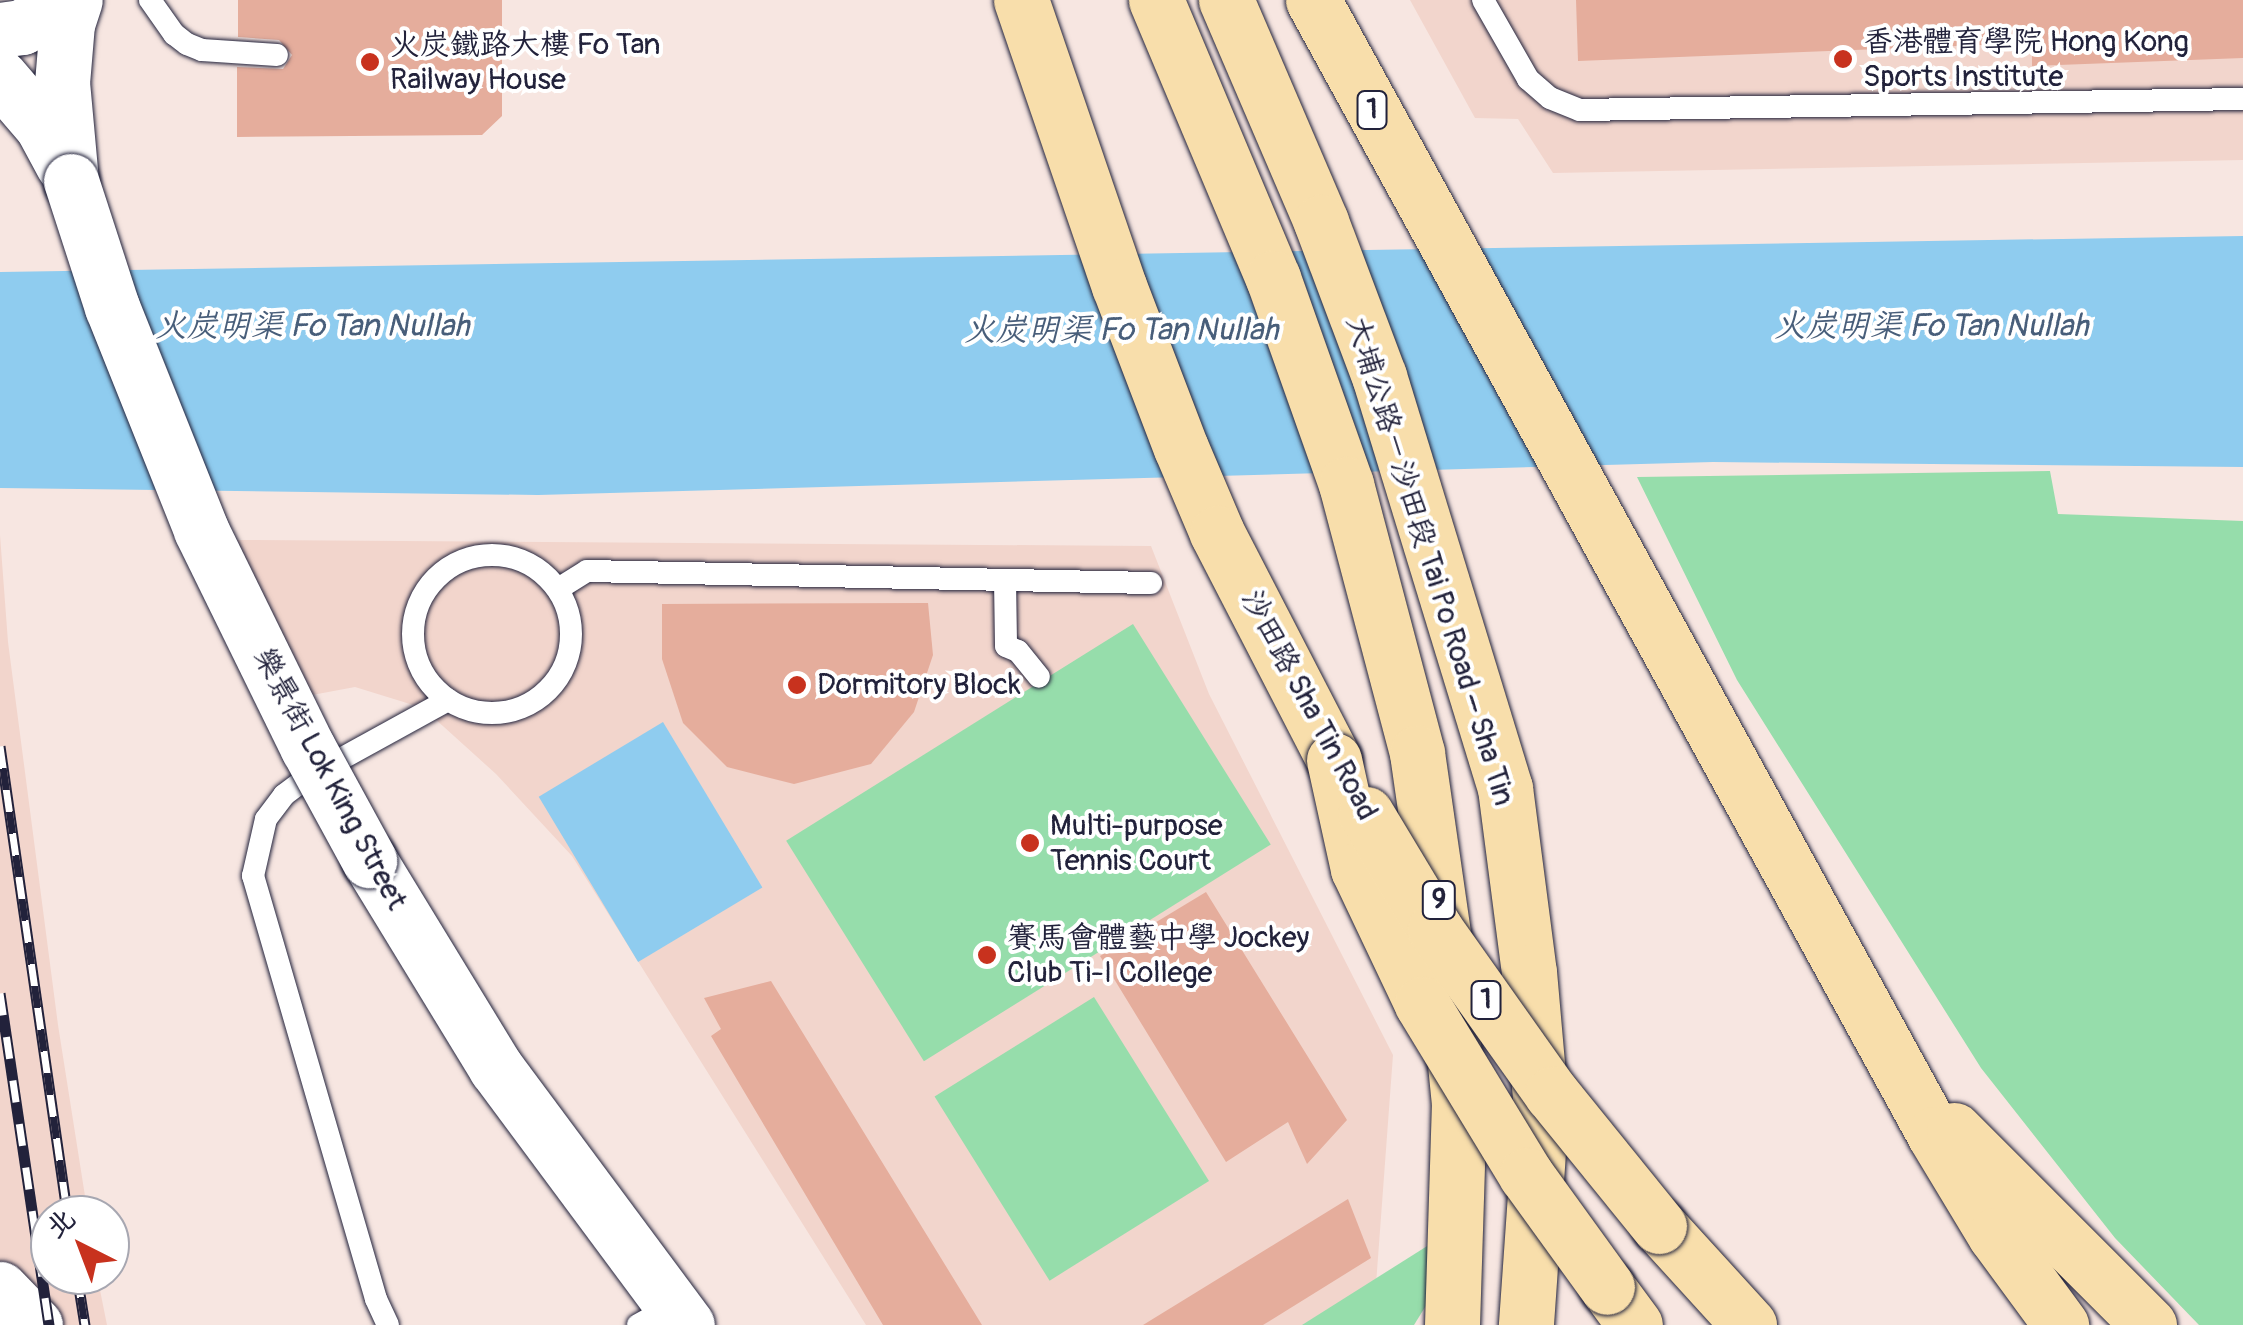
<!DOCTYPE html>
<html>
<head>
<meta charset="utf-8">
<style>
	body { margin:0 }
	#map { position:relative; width:2243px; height:1325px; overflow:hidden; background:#f7e6e1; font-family:Pangolin,"LXGW WenKai TC",sans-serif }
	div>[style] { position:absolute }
	.built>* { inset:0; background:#f2d5cc }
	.green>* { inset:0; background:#96ddab; transform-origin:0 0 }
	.water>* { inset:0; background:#8fccef; transform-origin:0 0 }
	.building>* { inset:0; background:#e5ad9c }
	.roads { filter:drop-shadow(0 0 2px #22223b) drop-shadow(0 0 2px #22223b) }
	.service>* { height:22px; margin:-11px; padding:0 11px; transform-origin:11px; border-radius:11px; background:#fff }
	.service>.ring { margin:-11px; padding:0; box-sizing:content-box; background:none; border:22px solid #fff; border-radius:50% }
	.tertiary>* { height:55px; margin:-27.5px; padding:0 27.5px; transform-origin:27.5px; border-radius:27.5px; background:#fff }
	.secondary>* { height:55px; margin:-27.5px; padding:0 27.5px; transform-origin:27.5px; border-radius:27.5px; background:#fff }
	.motorway>* { height:55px; margin:-27.5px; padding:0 27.5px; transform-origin:27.5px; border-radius:27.5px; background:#f8deab }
	.rail>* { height:11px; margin-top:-5.5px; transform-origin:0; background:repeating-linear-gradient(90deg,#fff 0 22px,#22223b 0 44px); box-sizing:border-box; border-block:2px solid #22223b }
	.bridges { filter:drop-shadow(0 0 2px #22223b) drop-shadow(0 0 2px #22223b) }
	.tertiary-bridge>* { height:55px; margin:-27.5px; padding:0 27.5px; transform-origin:27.5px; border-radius:27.5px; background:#fff }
	.motorway-bridge>* { height:55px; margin:-27.5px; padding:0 27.5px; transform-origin:27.5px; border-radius:27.5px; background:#f8deab }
	.dots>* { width:28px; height:28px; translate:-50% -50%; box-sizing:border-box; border:5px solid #fff; border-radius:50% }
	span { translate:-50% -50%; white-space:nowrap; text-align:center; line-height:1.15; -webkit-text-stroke:8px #fff; paint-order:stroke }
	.shield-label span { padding:2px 8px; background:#fff; border:2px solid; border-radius:8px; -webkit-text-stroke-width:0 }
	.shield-label { font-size:28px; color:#22223b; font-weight:700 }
	.poi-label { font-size:30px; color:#22223b }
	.left { translate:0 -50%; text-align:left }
	.street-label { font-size:30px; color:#22223b }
	.water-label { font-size:32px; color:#485e7a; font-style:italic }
	.north { position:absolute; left:30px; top:1195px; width:100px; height:100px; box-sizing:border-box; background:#fff; border:2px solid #a7a7b1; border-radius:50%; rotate:318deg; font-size:28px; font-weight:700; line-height:40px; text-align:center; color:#22223b }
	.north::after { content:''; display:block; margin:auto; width:35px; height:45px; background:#c8321e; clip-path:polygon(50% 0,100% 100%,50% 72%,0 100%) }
</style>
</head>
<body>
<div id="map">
	<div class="built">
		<div style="clip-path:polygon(1410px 0,2243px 0,2243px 160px,1553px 173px,1518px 119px,1475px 118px)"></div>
		<div style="clip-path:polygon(0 535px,8px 642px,58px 1025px,88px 1215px,50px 1215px,50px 1275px,97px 1275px,107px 1325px,0 1325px)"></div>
		<div style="clip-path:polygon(237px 540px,1151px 546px,1209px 694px,1393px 1055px,1373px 1325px,866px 1325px,572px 856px,496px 774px,423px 708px,355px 687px,264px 704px)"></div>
	</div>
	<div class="green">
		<div style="clip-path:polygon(2050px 471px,2058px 514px,2243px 521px,2243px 1325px,2199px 1325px,2115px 1238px,1981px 1068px,1737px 680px,1637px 477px)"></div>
		<div style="left:1133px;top:624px;width:260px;height:409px;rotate:58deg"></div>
		<div style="left:1094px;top:997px;width:217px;height:188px;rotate:58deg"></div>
		<div style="clip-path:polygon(1432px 1243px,1443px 1278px,1414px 1325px,1302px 1325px)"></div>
	</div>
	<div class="water">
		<div style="clip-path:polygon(2243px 236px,2243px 467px,1713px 462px,538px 495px,0 488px,0 272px)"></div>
		<div style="left:663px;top:722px;width:193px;height:145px;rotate:59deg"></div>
	</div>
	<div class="building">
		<div style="clip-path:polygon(238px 0,502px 0,502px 116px,482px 135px,237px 137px,237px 67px,283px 69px,292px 55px,279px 40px,238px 37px)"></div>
		<div style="clip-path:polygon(1576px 0,2243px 0,2243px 58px,2032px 66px,2032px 43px,1578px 61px)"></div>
		<div style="clip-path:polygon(928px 603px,933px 655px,914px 712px,871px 764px,794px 784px,727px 767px,683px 723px,662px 659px,662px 604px)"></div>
		<div style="clip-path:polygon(1206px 892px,1347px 1120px,1307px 1164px,1288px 1122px,1226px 1162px,1100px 956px)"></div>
		<div style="clip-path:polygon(771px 981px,982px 1325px,883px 1325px,711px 1036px,721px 1029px,704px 998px)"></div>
		<div style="clip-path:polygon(1348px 1199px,1371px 1258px,1263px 1325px,1143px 1325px)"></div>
	</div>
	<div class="roads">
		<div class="service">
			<div style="left:150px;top:0;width:42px;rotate:54.8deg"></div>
			<div style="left:174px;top:34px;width:16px;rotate:38deg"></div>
			<div style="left:187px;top:44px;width:16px;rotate:22deg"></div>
			<div style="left:202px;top:50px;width:75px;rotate:3.8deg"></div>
			<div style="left:1483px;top:0;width:91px;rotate:60.3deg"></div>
			<div style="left:1528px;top:79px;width:29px;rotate:41deg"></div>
			<div style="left:1550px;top:98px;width:32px;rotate:22deg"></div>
			<div style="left:1580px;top:110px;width:663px;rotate:-0.95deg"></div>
			<div class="ring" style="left:413px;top:555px;width:136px;height:136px"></div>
			<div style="left:1005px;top:580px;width:66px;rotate:89.1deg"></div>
			<div style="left:1006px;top:646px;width:13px;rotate:23deg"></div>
			<div style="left:1018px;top:651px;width:33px;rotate:51deg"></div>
			<div style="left:558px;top:589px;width:34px;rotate:-32deg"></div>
			<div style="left:587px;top:571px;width:564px;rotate:1.22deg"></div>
			<div style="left:388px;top:1325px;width:29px;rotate:-115deg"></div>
			<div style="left:376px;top:1299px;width:441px;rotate:-106.2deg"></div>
			<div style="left:253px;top:876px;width:58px;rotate:-77.2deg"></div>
			<div style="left:266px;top:819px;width:30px;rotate:-53deg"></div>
			<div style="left:284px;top:795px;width:30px;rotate:-37deg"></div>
			<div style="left:308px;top:777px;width:160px;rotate:-28.8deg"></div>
			<div style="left:638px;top:1325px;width:39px;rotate:-29deg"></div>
		</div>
		<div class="tertiary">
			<div style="left:0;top:30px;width:22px;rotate:-8deg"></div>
			<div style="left:22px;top:27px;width:52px;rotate:-31.5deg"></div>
			<div style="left:0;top:77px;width:65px;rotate:49.4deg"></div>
			<div style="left:42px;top:126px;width:44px;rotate:61.7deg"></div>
			<div style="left:71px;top:181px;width:98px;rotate:-95.2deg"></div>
			<div style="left:62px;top:83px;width:59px;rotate:-85.2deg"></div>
			<div style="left:67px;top:24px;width:25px;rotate:-72deg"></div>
			<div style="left:369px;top:860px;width:244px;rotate:58.6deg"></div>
			<div style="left:496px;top:1068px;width:320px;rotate:53.4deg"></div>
		</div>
		<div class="secondary">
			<div style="left:0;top:1289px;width:50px;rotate:45.8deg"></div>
		</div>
		<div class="motorway">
			<div style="left:1021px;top:0;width:302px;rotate:71.1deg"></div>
			<div style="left:1119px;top:286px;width:173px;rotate:69.1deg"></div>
			<div style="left:1181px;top:448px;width:92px;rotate:67deg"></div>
			<div style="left:1217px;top:533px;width:255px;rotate:62.7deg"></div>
			<div style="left:1156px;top:0;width:302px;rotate:67.2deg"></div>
			<div style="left:1273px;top:278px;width:219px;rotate:70.5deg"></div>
			<div style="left:1346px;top:484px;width:278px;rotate:75.2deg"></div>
			<div style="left:1417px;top:753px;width:197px;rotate:81.8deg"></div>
			<div style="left:1226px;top:0;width:241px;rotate:66.8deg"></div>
			<div style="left:1321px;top:222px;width:165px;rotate:69.4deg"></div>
			<div style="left:1379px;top:376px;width:431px;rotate:73deg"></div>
			<div style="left:1505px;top:788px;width:186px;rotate:82.6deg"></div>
			<div style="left:1529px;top:972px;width:138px;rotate:85deg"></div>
			<div style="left:1541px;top:1109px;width:217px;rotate:94deg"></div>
			<div style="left:1313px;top:0;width:1293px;rotate:61.29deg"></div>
			<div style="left:1934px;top:1134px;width:118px;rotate:58.9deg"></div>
			<div style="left:1995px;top:1235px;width:112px;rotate:53.7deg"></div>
			<div style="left:1954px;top:1130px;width:276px;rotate:45deg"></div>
			<div style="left:1659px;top:1226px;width:134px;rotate:47.7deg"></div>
			<div style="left:1607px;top:1287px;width:47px;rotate:53.6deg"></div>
			<div style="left:1452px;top:1325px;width:221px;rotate:-88.2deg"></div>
			<div style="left:1459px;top:1104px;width:60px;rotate:-95.7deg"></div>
		</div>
	</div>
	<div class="rail">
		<div style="left:0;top:746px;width:474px;rotate:81.8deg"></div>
		<div style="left:0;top:993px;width:336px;rotate:81.6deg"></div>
		<div style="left:77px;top:1275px;width:51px;rotate:80.9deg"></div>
	</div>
	<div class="bridges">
		<div class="tertiary-bridge">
			<div style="left:71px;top:181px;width:133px;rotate:72deg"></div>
			<div style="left:112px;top:307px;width:240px;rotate:68.2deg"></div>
			<div style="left:201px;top:530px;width:243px;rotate:63.9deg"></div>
			<div style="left:308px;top:748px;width:128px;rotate:61.4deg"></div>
		</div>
		<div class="motorway-bridge">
			<div style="left:1334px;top:760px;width:112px;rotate:77.6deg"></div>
			<div style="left:1358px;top:869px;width:149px;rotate:64.6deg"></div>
			<div style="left:1422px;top:1004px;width:200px;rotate:58.7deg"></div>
			<div style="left:1526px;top:1175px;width:138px;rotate:54.1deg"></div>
			<div style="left:1366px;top:814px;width:134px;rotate:59deg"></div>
			<div style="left:1435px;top:929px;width:202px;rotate:54.7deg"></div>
			<div style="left:1552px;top:1094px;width:170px;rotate:51deg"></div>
		</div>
	</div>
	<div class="dots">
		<div style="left:1843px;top:59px;background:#c8321e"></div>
		<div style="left:370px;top:62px;background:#c8321e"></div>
		<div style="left:797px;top:685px;background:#c8321e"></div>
		<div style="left:1030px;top:843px;background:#c8321e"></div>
		<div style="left:987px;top:955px;background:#c8321e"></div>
	</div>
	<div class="shield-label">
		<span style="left:1372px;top:110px">1</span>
		<span style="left:1439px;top:900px">9</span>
		<span style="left:1486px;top:1000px">1</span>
	</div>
	<div class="poi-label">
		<span class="left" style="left:1863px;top:59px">香港體育學院 Hong Kong<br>Sports Institute</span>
		<span class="left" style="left:390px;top:62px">火炭鐵路大樓 Fo Tan<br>Railway House</span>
		<span class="left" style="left:817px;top:685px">Dormitory Block</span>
		<span class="left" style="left:1050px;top:843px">Multi-purpose<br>Tennis Court</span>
		<span class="left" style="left:1007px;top:955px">賽馬會體藝中學 Jockey<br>Club Ti-I College</span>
	</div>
	<div class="street-label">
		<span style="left:1430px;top:561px;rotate:73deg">大埔公路－沙田段 Tai Po Road – Sha Tin</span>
		<span style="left:1309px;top:705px;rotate:62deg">沙田路 Sha Tin Road</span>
		<span style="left:330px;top:779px;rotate:62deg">樂景街 Lok King Street</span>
	</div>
	<div class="water-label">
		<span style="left:312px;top:326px">火炭明渠 Fo Tan Nullah</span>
		<span style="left:1931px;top:326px">火炭明渠 Fo Tan Nullah</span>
		<span style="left:1121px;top:330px">火炭明渠 Fo Tan Nullah</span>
	</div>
	<div class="north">北</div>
</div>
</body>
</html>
